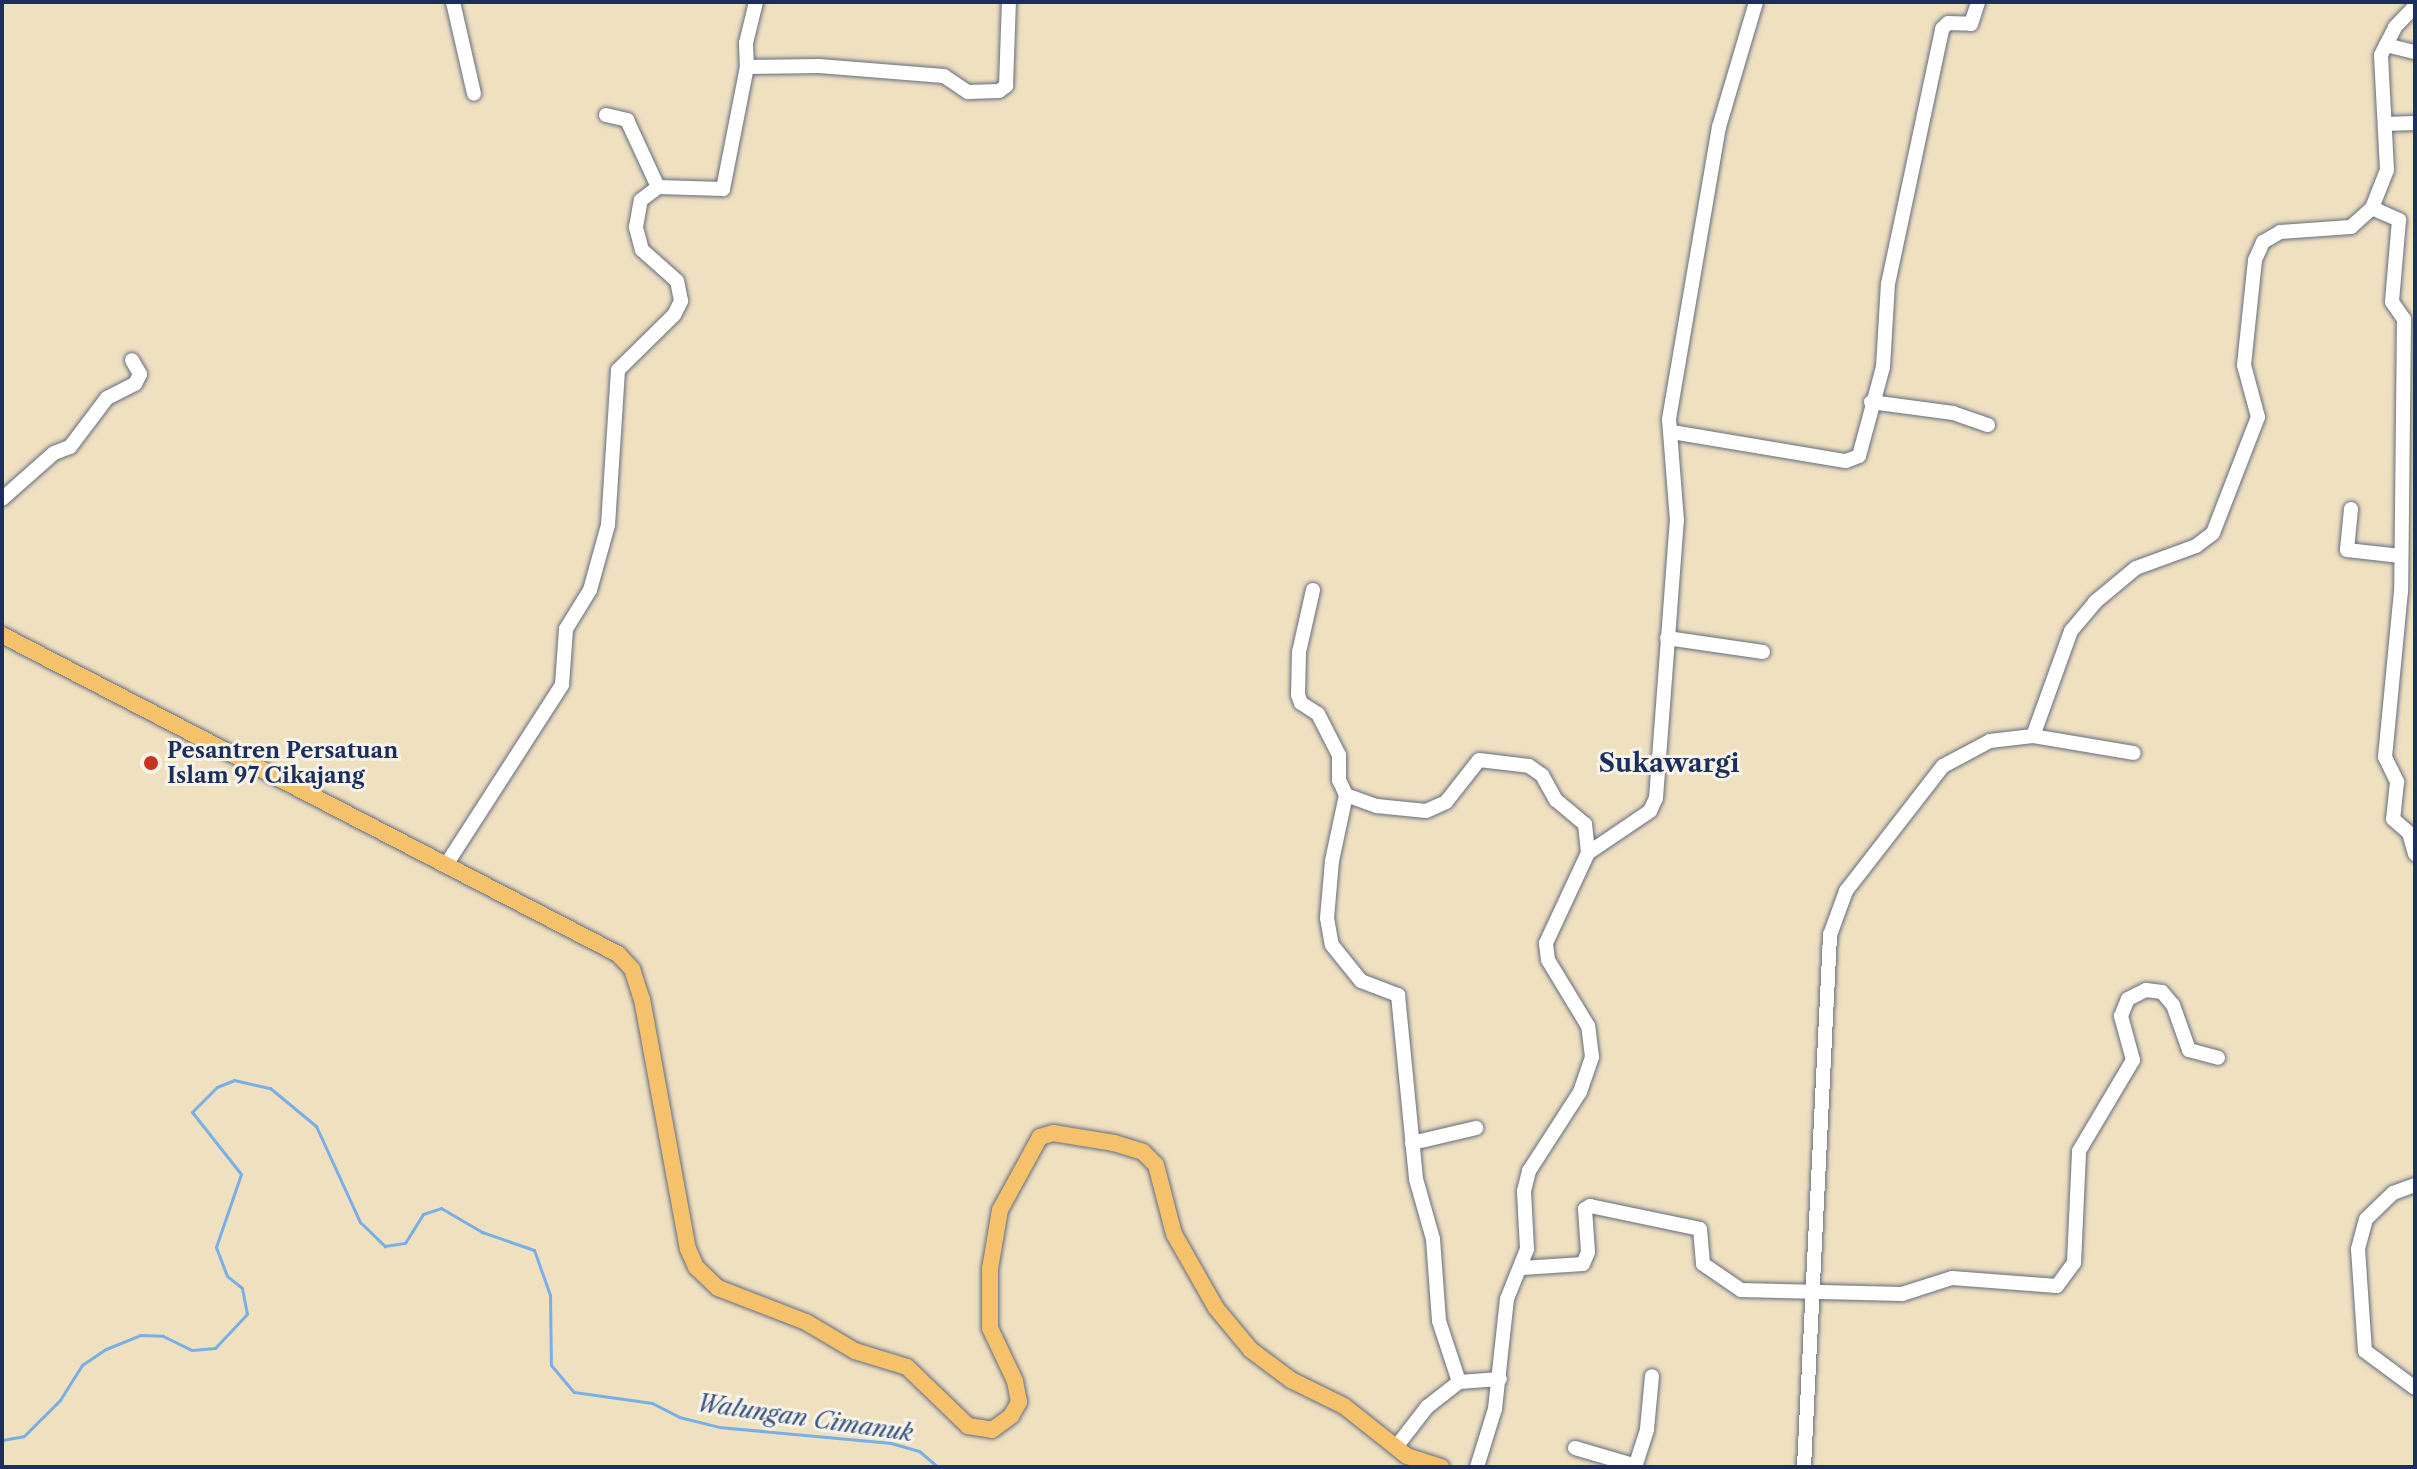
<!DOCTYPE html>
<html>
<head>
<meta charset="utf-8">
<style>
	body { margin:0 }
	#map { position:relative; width:2417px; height:1469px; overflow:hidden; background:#efe0c0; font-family:"Libre Caslon Text",serif }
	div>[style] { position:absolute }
	.stream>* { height:3px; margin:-1.5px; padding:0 1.5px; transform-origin:1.5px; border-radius:1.5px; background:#78afe7 }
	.roads { filter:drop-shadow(0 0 2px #656d80) drop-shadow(0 0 2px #656d80) }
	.minor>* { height:14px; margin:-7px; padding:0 7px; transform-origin:7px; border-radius:7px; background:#fff }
	.major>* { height:16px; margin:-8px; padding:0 8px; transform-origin:8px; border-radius:8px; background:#f5c16b }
	.dots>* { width:22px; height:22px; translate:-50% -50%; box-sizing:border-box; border:4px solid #f7f3e8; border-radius:50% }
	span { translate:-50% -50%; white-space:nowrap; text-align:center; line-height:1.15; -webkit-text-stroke:6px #f7f3e8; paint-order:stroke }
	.poi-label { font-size:22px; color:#1b2f5e; font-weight:700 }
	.left { translate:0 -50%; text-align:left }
	.water-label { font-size:24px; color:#375587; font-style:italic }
	.quarter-label { font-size:26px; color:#1b2f5e; font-weight:700 }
	.frame { position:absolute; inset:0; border:4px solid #1b2f5e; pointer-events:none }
</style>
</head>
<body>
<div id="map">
	<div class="stream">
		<div style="left:2px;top:1440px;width:22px;rotate:-10deg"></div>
		<div style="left:24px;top:1436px;width:51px;rotate:-45deg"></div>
		<div style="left:60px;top:1400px;width:41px;rotate:-57.8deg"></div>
		<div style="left:82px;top:1365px;width:29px;rotate:-34deg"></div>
		<div style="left:106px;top:1349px;width:37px;rotate:-22deg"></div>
		<div style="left:140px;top:1335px;width:23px;rotate:2deg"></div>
		<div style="left:163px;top:1336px;width:32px;rotate:26deg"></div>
		<div style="left:192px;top:1350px;width:23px;rotate:-5deg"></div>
		<div style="left:215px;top:1348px;width:47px;rotate:-46.7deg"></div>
		<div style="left:247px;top:1314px;width:26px;rotate:-101deg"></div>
		<div style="left:242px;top:1288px;width:19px;rotate:-141deg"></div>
		<div style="left:227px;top:1276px;width:31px;rotate:-111deg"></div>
		<div style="left:216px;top:1247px;width:77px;rotate:-71.1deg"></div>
		<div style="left:241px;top:1174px;width:79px;rotate:-128.3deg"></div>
		<div style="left:192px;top:1112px;width:35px;rotate:-45deg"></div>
		<div style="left:217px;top:1087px;width:18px;rotate:-22deg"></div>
		<div style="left:234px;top:1080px;width:37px;rotate:13deg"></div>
		<div style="left:270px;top:1088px;width:60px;rotate:39.6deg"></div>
		<div style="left:316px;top:1126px;width:106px;rotate:65.4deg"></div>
		<div style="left:360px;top:1222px;width:35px;rotate:44deg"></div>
		<div style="left:385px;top:1246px;width:20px;rotate:-9deg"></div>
		<div style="left:405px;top:1243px;width:34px;rotate:-58deg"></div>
		<div style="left:423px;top:1214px;width:19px;rotate:-18deg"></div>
		<div style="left:441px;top:1208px;width:48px;rotate:30.3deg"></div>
		<div style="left:482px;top:1232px;width:55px;rotate:19.1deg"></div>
		<div style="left:534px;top:1250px;width:48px;rotate:70.4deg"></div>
		<div style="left:550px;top:1295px;width:70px;rotate:89.2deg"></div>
		<div style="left:551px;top:1365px;width:35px;rotate:50deg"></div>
		<div style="left:574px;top:1392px;width:79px;rotate:8deg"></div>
		<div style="left:652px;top:1403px;width:30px;rotate:27deg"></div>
		<div style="left:679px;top:1417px;width:41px;rotate:14deg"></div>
		<div style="left:719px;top:1427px;width:173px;rotate:5.3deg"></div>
		<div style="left:891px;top:1443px;width:29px;rotate:16deg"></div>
		<div style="left:919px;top:1451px;width:25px;rotate:40deg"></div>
	</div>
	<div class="roads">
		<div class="minor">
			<div style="left:453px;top:2px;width:94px;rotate:77.1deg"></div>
			<div style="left:756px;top:2px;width:42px;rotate:103.7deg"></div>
			<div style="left:746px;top:43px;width:24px;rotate:88deg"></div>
			<div style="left:747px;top:67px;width:72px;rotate:-0.8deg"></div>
			<div style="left:819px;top:66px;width:125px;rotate:4.6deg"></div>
			<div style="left:944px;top:76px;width:29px;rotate:34deg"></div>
			<div style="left:968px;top:92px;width:31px;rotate:-2deg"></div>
			<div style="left:999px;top:91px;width:9px;rotate:-36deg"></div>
			<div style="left:1006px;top:86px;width:84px;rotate:-88deg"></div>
			<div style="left:2386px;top:45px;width:30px;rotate:14deg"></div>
			<div style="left:606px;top:115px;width:22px;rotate:13deg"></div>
			<div style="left:627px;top:120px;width:74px;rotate:65.2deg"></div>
			<div style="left:2385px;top:124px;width:30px;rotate:-2deg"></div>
			<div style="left:2372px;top:208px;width:30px;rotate:24deg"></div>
			<div style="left:2399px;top:220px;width:82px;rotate:94.9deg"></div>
			<div style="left:2392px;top:302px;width:21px;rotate:55deg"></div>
			<div style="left:2404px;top:319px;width:272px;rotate:90.6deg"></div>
			<div style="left:2401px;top:591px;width:167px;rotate:95.5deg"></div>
			<div style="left:2385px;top:757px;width:28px;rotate:64deg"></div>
			<div style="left:2397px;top:782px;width:37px;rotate:96deg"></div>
			<div style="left:2393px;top:819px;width:21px;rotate:41deg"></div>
			<div style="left:2409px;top:833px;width:22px;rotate:74deg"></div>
			<div style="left:1871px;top:402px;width:83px;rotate:7.6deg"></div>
			<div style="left:1953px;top:413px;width:37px;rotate:19deg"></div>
			<div style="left:1672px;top:432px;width:176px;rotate:9.5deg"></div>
			<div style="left:1846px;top:461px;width:14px;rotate:-21deg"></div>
			<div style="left:1859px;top:456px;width:92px;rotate:-74.9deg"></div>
			<div style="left:1883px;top:367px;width:83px;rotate:-86.6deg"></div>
			<div style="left:1888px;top:284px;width:261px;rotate:-78deg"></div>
			<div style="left:1942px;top:29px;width:8px;rotate:-45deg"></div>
			<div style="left:1948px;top:23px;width:23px;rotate:2deg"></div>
			<div style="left:1971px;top:24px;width:23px;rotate:-72deg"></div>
			<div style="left:2px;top:499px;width:69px;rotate:-41.5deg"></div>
			<div style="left:54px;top:453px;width:17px;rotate:-21deg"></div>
			<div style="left:70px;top:447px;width:61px;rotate:-52.9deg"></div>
			<div style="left:107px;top:398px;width:31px;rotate:-27deg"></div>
			<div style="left:135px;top:384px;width:11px;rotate:-63deg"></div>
			<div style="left:140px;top:374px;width:16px;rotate:-120deg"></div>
			<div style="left:2351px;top:509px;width:41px;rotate:95.6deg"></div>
			<div style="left:2347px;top:550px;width:54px;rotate:6.3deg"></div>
			<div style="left:1313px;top:590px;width:64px;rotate:102.7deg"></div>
			<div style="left:1299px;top:652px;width:43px;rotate:91.3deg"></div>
			<div style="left:1298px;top:695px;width:9px;rotate:69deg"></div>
			<div style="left:1301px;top:703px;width:20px;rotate:33deg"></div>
			<div style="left:1318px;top:714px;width:46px;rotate:62.9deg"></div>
			<div style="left:1339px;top:755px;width:25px;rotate:90deg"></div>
			<div style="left:1339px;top:780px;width:17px;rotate:65deg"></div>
			<div style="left:1346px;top:795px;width:67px;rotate:102deg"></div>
			<div style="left:1332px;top:861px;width:57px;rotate:95deg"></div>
			<div style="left:1327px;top:918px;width:27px;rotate:80deg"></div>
			<div style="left:1332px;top:945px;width:46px;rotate:51.1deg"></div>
			<div style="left:1361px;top:981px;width:40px;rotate:21deg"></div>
			<div style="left:1398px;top:995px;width:185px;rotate:84.4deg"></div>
			<div style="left:1416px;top:1179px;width:62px;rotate:74.2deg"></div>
			<div style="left:1433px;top:1239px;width:82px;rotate:85.8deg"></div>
			<div style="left:1439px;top:1321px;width:64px;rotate:71.8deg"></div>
			<div style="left:1459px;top:1382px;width:41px;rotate:-4.2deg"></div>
			<div style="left:1667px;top:638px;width:97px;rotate:8.3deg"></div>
			<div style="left:2033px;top:736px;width:102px;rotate:9.6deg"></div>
			<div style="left:1346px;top:795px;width:33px;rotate:20deg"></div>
			<div style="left:1377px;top:806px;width:49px;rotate:5.8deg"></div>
			<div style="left:1426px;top:811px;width:22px;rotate:-24deg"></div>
			<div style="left:1446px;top:802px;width:53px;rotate:-51.8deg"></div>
			<div style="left:1479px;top:760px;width:50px;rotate:6.8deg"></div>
			<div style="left:1529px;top:766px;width:16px;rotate:35deg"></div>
			<div style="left:1542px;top:775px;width:29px;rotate:61deg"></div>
			<div style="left:1556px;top:800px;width:38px;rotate:40deg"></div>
			<div style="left:1585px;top:824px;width:29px;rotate:84deg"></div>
			<div style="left:446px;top:865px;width:214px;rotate:-57.2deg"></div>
			<div style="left:562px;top:685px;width:56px;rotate:-85.9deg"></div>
			<div style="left:566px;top:629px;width:46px;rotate:-58.4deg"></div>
			<div style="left:590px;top:590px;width:67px;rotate:-74.5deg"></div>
			<div style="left:608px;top:525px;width:155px;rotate:-86.3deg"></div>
			<div style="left:618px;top:370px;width:78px;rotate:-44.5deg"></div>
			<div style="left:674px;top:315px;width:16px;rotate:-63deg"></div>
			<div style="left:681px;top:301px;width:20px;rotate:-101deg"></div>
			<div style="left:677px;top:281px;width:47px;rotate:-138.5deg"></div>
			<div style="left:642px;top:250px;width:24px;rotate:-105deg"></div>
			<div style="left:636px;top:227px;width:27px;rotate:-80deg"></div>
			<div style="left:641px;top:200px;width:21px;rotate:-37deg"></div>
			<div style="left:658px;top:187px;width:65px;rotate:1.8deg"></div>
			<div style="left:723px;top:189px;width:124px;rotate:-78.9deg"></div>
			<div style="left:1412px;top:1143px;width:66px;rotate:-13.2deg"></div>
			<div style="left:2415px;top:1185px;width:23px;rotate:160deg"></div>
			<div style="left:2393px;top:1193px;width:37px;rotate:136deg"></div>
			<div style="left:2366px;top:1219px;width:31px;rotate:105deg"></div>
			<div style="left:2358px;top:1249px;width:102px;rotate:86.1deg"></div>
			<div style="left:2365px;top:1351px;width:62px;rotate:36.5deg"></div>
			<div style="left:1522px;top:1268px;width:61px;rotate:-3.8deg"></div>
			<div style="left:1583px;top:1264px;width:13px;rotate:-67deg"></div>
			<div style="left:1588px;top:1252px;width:43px;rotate:-94deg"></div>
			<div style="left:1585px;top:1209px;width:6px;rotate:-31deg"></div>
			<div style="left:1590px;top:1206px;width:112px;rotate:11.8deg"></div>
			<div style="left:1700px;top:1229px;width:35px;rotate:85deg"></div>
			<div style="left:1703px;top:1264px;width:46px;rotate:34.4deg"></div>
			<div style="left:1741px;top:1290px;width:161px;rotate:1.4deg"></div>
			<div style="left:1902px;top:1294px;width:52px;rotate:-17.7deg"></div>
			<div style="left:1952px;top:1278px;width:105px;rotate:4.4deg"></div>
			<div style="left:2057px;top:1286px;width:29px;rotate:-54deg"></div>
			<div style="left:2074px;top:1263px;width:112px;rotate:-87.4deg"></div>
			<div style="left:2079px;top:1151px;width:106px;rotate:-59.3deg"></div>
			<div style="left:2133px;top:1060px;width:46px;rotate:-105.3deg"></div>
			<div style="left:2121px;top:1016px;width:18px;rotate:-68deg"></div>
			<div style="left:2128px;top:999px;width:20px;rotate:-27deg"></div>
			<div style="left:2146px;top:990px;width:16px;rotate:7deg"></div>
			<div style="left:2162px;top:992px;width:17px;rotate:50deg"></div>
			<div style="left:2173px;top:1005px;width:48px;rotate:70.4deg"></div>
			<div style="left:2189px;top:1050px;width:30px;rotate:15deg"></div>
			<div style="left:1396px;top:1447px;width:51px;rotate:-52.2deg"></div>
			<div style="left:1427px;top:1407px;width:41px;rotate:-38deg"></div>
			<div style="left:1575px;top:1448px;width:64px;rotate:16.4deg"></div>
			<div style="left:1477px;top:1467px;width:61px;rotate:-72.8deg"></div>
			<div style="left:1495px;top:1409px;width:111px;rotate:-83.8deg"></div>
			<div style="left:1507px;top:1299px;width:54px;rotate:-68.2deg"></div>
			<div style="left:1527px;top:1249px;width:58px;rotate:-93deg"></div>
			<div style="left:1524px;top:1191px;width:21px;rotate:-76deg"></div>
			<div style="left:1529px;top:1171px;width:94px;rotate:-57.2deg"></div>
			<div style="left:1580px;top:1092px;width:37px;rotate:-71deg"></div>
			<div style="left:1592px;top:1057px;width:31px;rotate:-97deg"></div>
			<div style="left:1588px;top:1026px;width:77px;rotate:-121.2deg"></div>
			<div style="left:1548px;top:960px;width:17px;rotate:-97deg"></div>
			<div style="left:1546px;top:943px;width:99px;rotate:-65deg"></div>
			<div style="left:1588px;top:853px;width:75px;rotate:-34.1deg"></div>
			<div style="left:1650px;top:811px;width:14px;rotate:-65deg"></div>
			<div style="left:1656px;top:798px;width:278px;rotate:-85.7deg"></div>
			<div style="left:1677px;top:521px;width:102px;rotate:-94.5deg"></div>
			<div style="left:1669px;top:419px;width:296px;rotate:-80.3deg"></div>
			<div style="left:1719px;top:127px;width:130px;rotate:-73.5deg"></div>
			<div style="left:1635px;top:1467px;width:40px;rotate:-72deg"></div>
			<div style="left:1647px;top:1429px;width:53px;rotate:-84.6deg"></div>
			<div style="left:1804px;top:1467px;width:533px;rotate:-87.2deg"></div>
			<div style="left:1830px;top:935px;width:47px;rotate:-70deg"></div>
			<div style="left:1846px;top:891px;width:158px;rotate:-52.2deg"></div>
			<div style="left:1943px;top:766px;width:53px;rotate:-28deg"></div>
			<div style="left:1990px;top:741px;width:43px;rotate:-6.6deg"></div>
			<div style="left:2033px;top:736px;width:112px;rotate:-70.1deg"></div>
			<div style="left:2071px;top:631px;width:38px;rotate:-50deg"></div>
			<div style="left:2095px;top:602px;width:53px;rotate:-39.7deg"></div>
			<div style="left:2136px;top:568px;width:64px;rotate:-20.1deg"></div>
			<div style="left:2196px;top:546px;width:21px;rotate:-37deg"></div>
			<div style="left:2213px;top:533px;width:124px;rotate:-68.8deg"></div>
			<div style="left:2258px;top:417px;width:54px;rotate:-105.1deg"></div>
			<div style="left:2244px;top:365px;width:106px;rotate:-84deg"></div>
			<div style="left:2255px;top:260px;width:20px;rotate:-66deg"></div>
			<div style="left:2263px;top:242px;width:20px;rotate:-30deg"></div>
			<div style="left:2280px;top:232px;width:71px;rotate:-4deg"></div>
			<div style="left:2351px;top:227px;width:28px;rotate:-42deg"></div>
			<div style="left:2372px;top:208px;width:41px;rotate:-68.5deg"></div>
			<div style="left:2387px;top:170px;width:115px;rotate:-93deg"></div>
			<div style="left:2381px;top:55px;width:31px;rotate:-63deg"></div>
			<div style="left:2395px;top:27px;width:29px;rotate:-46deg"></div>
		</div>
		<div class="major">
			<div style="left:2px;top:635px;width:694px;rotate:27.38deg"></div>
			<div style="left:618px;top:954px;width:21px;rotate:47deg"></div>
			<div style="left:632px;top:969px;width:32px;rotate:72deg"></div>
			<div style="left:642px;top:999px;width:254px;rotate:79.6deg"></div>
			<div style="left:688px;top:1249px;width:20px;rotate:66deg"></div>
			<div style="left:696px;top:1267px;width:30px;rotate:44deg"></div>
			<div style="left:718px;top:1288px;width:94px;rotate:21.1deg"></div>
			<div style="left:806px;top:1322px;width:57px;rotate:30.6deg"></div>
			<div style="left:855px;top:1351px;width:54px;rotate:17.1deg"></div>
			<div style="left:907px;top:1367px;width:85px;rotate:44deg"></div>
			<div style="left:968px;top:1426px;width:24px;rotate:9deg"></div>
			<div style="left:992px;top:1430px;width:24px;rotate:-36deg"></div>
			<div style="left:1011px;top:1416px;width:16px;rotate:-60deg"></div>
			<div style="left:1019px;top:1402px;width:21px;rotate:-101deg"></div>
			<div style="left:1015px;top:1381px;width:59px;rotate:-115.3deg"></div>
			<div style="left:990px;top:1328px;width:59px;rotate:-90deg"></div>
			<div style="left:990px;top:1269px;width:60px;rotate:-80.4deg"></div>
			<div style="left:1000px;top:1210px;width:83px;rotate:-61.3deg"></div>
			<div style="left:1040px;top:1137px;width:14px;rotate:-17deg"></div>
			<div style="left:1053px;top:1133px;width:62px;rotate:9.3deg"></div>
			<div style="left:1114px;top:1143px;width:30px;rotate:17deg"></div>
			<div style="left:1143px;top:1152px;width:18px;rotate:45deg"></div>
			<div style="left:1156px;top:1165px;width:71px;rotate:75.4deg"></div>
			<div style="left:1174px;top:1234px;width:85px;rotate:60.4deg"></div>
			<div style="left:1216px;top:1308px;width:55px;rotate:50.2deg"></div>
			<div style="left:1251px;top:1350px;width:50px;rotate:36.9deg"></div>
			<div style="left:1291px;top:1380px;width:59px;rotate:26.1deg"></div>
			<div style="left:1344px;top:1406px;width:80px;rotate:38.4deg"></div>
			<div style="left:1407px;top:1456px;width:36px;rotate:18deg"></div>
		</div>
	</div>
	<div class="dots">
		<div style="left:151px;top:763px;background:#c8321e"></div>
	</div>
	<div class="poi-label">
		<span class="left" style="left:167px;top:763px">Pesantren Persatuan<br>Islam 97 Cikajang</span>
	</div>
	<div class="water-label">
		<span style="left:805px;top:1418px;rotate:8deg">Walungan Cimanuk</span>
	</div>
	<div class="quarter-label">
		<span style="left:1669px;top:764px">Sukawargi</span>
	</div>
	<div class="frame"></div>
</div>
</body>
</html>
